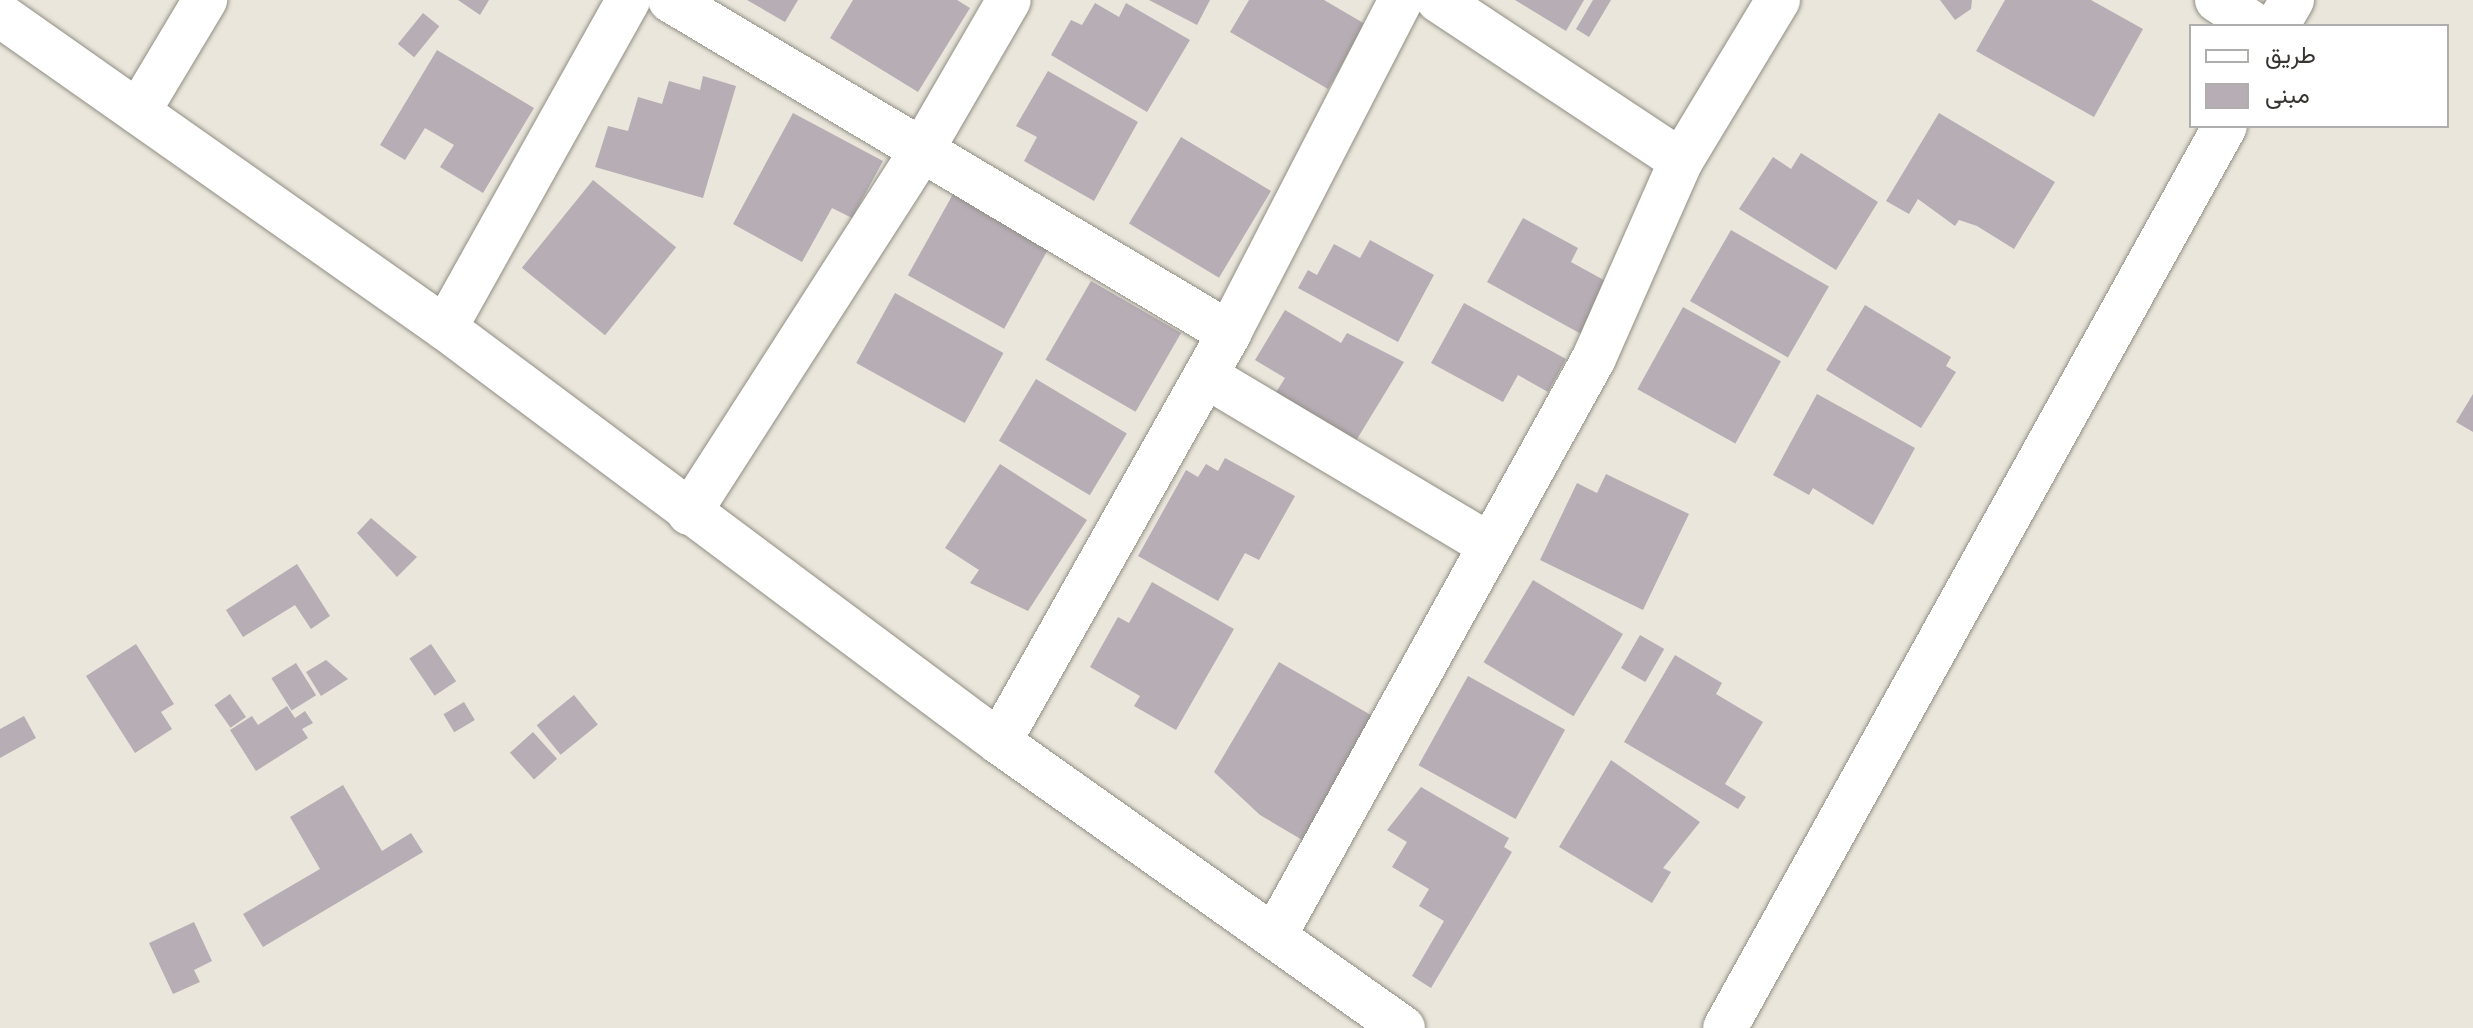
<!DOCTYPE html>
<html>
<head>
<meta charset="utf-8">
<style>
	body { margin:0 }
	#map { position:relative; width:2473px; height:1028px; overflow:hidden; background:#eae6dc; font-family:Jost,Vazirmatn,sans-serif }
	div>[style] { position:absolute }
	.building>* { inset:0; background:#b6adb5; transform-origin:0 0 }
	.roads { filter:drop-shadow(0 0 2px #918e84) drop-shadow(0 0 2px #918e84) }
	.minor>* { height:44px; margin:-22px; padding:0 22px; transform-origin:22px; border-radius:22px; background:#fff }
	span { translate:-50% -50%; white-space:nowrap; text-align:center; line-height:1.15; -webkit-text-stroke:8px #fff; paint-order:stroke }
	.legend { position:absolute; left:2189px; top:24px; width:260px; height:104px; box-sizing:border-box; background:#fff; border:2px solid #afaead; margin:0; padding:10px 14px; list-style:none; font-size:24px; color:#373531 }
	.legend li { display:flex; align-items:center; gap:16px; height:40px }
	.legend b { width:40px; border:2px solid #afaead }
</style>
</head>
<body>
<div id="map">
	<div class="building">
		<div style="clip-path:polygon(458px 0,489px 0,480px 15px)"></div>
		<div style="clip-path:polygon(747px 0,798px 0,785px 22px)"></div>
		<div style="clip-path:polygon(853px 0,957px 0,970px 8px,918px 92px,830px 38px)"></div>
		<div style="clip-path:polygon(1149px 0,1210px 0,1197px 25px)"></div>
		<div style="clip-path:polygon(1249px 0,1324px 0,1365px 24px,1328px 89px,1230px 32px)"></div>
		<div style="clip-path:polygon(1515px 0,1584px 0,1566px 31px)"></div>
		<div style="clip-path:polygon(1593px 0,1611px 0,1589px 37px,1576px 29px)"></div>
		<div style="clip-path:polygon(1940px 0,1972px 0,1971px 9px,1955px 20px)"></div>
		<div style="clip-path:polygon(2005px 0,2091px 0,2143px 29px,2094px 117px,1976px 51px)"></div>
		<div style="clip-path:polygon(1095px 3px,1119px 17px,1126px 3px,1190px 40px,1147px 112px,1051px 55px,1071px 20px,1082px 25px)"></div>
		<div style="left:423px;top:13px;width:21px;height:40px;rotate:39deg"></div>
		<div style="clip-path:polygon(437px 50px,534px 108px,483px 193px,440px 167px,454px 145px,425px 128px,405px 160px,380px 145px)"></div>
		<div style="clip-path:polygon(1048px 71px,1138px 122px,1094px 201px,1024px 161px,1037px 137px,1016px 126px)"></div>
		<div style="clip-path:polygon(703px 76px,736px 86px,703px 198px,595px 167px,608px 126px,628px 131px,638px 97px,662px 104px,669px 81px,700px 90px)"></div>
		<div style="clip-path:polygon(793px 113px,883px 161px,852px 218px,832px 208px,802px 262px,733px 224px)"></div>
		<div style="clip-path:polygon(1939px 113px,2055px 182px,2014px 249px,1977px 226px,1959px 220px,1955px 226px,1918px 199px,1909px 214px,1886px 201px)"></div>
		<div style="left:1181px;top:137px;width:105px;height:101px;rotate:31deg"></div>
		<div style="clip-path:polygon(1801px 153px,1878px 202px,1836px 270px,1739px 209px,1773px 157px,1791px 169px)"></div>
		<div style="left:593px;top:180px;width:107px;height:113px;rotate:39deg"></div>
		<div style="left:953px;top:194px;width:110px;height:93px;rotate:29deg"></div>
		<div style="clip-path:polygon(1523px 218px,1578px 248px,1571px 262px,1611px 284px,1583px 335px,1487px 282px)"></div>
		<div style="left:1731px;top:230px;width:113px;height:82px;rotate:30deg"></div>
		<div style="clip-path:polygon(1370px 240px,1434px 275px,1398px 342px,1298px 288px,1308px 270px,1317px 275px,1334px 244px,1360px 258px)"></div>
		<div style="left:1091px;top:281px;width:104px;height:91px;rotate:30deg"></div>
		<div style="left:895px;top:293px;width:124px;height:80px;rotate:29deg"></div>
		<div style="clip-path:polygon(1464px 303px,1566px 359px,1548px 392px,1518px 375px,1503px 402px,1431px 363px)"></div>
		<div style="clip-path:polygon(1865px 305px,1951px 357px,1946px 366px,1956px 372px,1921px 428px,1826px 370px)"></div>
		<div style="left:1683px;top:307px;width:112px;height:94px;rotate:29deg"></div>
		<div style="clip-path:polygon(1285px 310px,1341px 343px,1347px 333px,1404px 362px,1354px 444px,1270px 402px,1285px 378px,1255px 360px)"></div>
		<div style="left:1036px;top:379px;width:106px;height:72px;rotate:31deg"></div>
		<div style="clip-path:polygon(1817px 394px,1915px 448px,1873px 525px,1813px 488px,1809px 495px,1773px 475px)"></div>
		<div style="clip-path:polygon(2473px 394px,2473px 432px,2456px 422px)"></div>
		<div style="clip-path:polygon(1225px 458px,1295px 496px,1259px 560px,1245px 553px,1218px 601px,1138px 556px,1186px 470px,1198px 477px,1206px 464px,1218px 471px)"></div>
		<div style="clip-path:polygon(1000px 464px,1087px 520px,1028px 611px,970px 583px,979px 570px,945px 548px)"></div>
		<div style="clip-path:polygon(1606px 474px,1689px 514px,1643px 610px,1540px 560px,1577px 483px,1597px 493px)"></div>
		<div style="clip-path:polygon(371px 518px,417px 557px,397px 577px,357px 533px)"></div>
		<div style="clip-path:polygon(297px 564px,330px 616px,311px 629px,295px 605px,243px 637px,226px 610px)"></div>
		<div style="left:1533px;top:580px;width:105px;height:96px;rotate:31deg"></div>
		<div style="clip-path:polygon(1152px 582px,1234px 629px,1176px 730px,1134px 706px,1140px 696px,1090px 667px,1118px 617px,1129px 623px)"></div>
		<div style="left:1640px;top:635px;width:28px;height:38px;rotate:30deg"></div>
		<div style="clip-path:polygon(136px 644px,174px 704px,161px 712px,172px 729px,135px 753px,86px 676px)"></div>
		<div style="left:431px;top:644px;width:45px;height:26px;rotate:56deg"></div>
		<div style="clip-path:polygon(1675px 655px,1722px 683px,1716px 694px,1763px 722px,1725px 784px,1746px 797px,1738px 809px,1624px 742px)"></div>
		<div style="clip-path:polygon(326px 660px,348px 679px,321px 696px,306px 672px)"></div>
		<div style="clip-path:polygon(1279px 662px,1376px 718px,1304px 841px,1260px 815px,1214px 772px)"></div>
		<div style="left:296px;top:663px;width:38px;height:29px;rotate:58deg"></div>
		<div style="left:1468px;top:676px;width:111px;height:102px;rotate:29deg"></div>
		<div style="left:230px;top:694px;width:28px;height:19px;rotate:55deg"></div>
		<div style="left:574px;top:695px;width:38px;height:48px;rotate:51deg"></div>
		<div style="left:464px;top:702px;width:21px;height:24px;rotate:59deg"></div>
		<div style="clip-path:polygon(287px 706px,295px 718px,305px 711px,313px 723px,302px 729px,308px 738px,256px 771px,230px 730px,252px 716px,258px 725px)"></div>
		<div style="clip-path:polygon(24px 716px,36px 738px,0 758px,0 729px)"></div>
		<div style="left:533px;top:732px;width:36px;height:31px;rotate:48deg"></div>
		<div style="clip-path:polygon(1611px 760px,1700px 822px,1663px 868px,1671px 872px,1652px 903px,1559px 847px)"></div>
		<div style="clip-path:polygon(343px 785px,382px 851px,411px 833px,423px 852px,263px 947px,243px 914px,320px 869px,290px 817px)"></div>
		<div style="clip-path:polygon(1421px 787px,1509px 838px,1504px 847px,1512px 852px,1431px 988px,1412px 976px,1444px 921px,1419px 906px,1429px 889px,1392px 867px,1407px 842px,1387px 830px)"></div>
		<div style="clip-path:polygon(194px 922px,212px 961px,194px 970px,200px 982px,173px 994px,149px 943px)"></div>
	</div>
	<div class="roads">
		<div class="minor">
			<div style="left:670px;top:0;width:651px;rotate:30.78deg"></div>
			<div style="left:1438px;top:0;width:291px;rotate:33.5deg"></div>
			<div style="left:2217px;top:0;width:47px;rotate:33.7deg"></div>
			<div style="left:0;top:15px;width:544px;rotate:35.12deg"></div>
			<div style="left:445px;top:328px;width:692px;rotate:36.77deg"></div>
			<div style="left:999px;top:742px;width:495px;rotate:35.3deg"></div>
			<div style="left:2277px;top:26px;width:30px;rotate:-60deg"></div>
			<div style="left:138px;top:112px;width:131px;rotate:-59.1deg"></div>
			<div style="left:445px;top:328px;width:376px;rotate:-60.8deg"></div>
			<div style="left:1206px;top:376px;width:330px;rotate:30.8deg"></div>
			<div style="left:689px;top:513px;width:431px;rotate:-57.3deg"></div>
			<div style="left:922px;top:150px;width:173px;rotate:-59.9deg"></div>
			<div style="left:999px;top:742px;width:469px;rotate:-60.6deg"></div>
			<div style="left:1229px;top:333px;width:375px;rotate:-62.7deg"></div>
			<div style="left:1275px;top:935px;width:659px;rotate:-61.06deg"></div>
			<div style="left:1594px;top:358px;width:215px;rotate:-66.2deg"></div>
			<div style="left:1681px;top:161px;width:188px;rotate:-58.9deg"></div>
			<div style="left:1725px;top:1028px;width:1031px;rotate:-61deg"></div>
		</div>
	</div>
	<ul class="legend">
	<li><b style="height:10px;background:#fff"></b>طريق</li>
	<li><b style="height:22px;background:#b6adb5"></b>مبنى</li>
	</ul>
</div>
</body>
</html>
